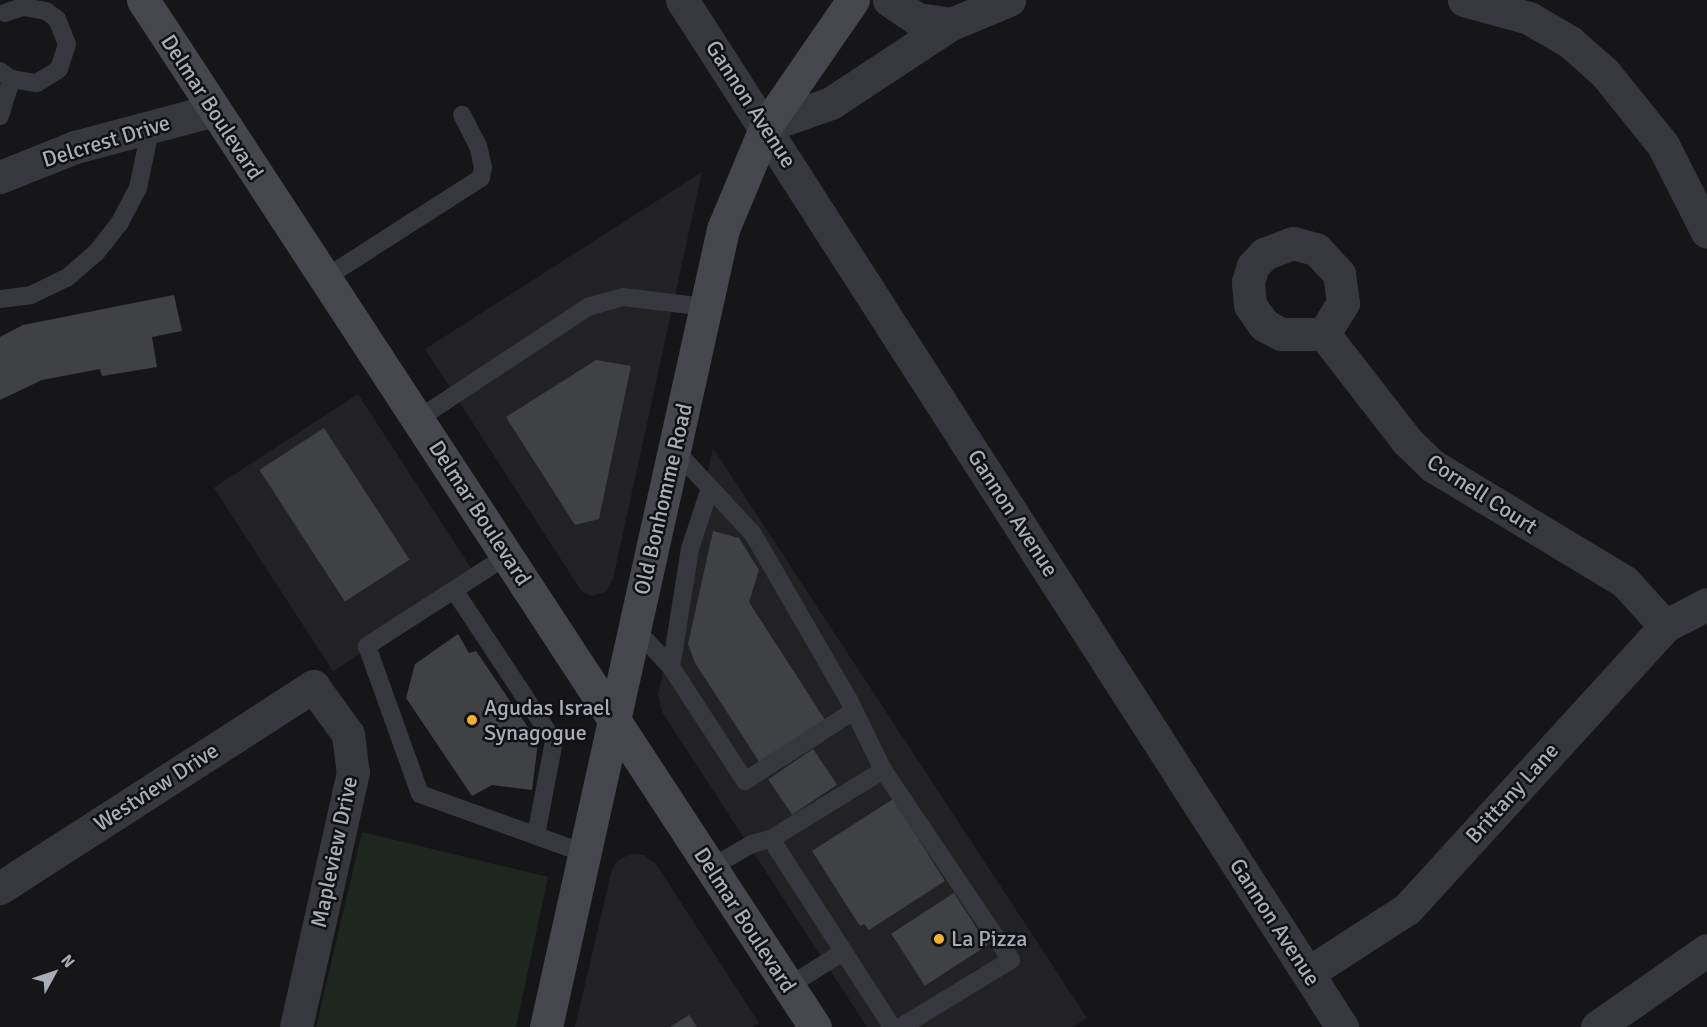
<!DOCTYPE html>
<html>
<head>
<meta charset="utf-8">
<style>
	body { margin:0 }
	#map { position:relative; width:1707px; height:1027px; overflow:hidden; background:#161618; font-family:Signika,sans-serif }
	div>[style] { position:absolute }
	.built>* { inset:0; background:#222225; transform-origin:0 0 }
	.green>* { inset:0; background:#1e261f }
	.building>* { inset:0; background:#404145; transform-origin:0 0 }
	.lane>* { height:18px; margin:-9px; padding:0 9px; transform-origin:9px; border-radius:9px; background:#37383d }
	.street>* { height:33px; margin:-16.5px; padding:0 16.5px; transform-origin:16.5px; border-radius:16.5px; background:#37383d }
	.secondary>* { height:33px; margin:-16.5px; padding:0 16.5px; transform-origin:16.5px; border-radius:16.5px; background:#45474d }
	.dots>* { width:16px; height:16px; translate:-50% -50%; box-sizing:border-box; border:3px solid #111113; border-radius:50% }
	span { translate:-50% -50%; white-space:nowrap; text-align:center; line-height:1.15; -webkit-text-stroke:5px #111113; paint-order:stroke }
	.street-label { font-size:22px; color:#a8adb8 }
	.poi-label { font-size:22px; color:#a8adb8 }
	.left { translate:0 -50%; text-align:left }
	.north { position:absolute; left:24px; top:943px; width:60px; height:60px; -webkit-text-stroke:4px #111113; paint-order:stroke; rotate:50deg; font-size:16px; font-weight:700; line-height:24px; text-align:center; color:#a8adb8 }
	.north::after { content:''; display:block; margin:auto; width:21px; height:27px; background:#a8adb8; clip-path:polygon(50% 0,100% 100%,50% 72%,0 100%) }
</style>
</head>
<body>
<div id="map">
	<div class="built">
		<div style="clip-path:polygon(702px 172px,613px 579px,606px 592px,592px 596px,582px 592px,425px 349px)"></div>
		<div style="left:358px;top:394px;width:219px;height:172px;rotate:57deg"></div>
		<div style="clip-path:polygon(713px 448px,1087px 1018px,1073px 1027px,867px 1027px,662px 712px,658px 695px)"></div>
		<div style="clip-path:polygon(631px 854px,644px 855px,656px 864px,759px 1023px,752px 1027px,575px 1027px,612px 869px,617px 861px)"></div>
	</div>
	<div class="green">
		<div style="clip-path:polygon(362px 832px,548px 877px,516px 1027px,316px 1027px)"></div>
	</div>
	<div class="building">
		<div style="clip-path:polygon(174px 295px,182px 331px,152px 337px,157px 367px,102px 376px,100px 369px,42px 380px,0 400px,0 337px,23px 325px)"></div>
		<div style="clip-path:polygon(596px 360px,631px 366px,599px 519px,575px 525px,506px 417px)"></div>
		<div style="left:324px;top:428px;width:157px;height:77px;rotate:57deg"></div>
		<div style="clip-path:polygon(713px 531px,739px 538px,759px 570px,749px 602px,827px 723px,762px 766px,695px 663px,688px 644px)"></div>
		<div style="clip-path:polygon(458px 634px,469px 653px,476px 651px,538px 742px,532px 790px,492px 785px,472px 796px,406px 698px,415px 664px)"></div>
		<div style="left:813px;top:749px;width:43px;height:54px;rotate:56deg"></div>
		<div style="clip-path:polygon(893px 799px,945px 881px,869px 930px,864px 924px,860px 926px,812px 851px)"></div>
		<div style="left:954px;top:893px;width:62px;height:75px;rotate:57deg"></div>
		<div style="clip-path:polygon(689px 1015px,697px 1027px,670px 1027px)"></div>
	</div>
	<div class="lane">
		<div style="left:0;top:71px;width:14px;rotate:36deg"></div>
		<div style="left:11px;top:79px;width:26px;rotate:9deg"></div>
		<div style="left:37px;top:83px;width:26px;rotate:-32deg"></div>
		<div style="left:59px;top:69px;width:26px;rotate:-72deg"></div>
		<div style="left:67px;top:44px;width:27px;rotate:-112deg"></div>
		<div style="left:57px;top:19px;width:14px;rotate:-144deg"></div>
		<div style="left:46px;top:11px;width:23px;rotate:-170deg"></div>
		<div style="left:23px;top:7px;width:19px;rotate:162deg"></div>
		<div style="left:0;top:116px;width:39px;rotate:-73deg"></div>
		<div style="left:325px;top:278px;width:185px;rotate:-32.7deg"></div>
		<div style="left:481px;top:178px;width:11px;rotate:-80deg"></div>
		<div style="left:483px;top:167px;width:22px;rotate:-103deg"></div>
		<div style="left:478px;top:146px;width:35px;rotate:-117deg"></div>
		<div style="left:0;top:299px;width:31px;rotate:-7deg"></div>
		<div style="left:31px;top:295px;width:41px;rotate:-25.9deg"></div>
		<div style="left:68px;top:277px;width:37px;rotate:-41deg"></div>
		<div style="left:96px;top:253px;width:37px;rotate:-52deg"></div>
		<div style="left:119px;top:224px;width:41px;rotate:-62.2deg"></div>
		<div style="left:138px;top:188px;width:63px;rotate:-78.2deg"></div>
		<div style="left:418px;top:419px;width:204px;rotate:-33.4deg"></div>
		<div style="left:588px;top:307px;width:36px;rotate:-16deg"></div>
		<div style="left:623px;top:297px;width:84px;rotate:6.9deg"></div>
		<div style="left:674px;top:449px;width:116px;rotate:47.1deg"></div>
		<div style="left:753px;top:534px;width:192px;rotate:60deg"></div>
		<div style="left:849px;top:700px;width:78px;rotate:64.1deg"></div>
		<div style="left:710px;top:488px;width:64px;rotate:108.2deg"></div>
		<div style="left:690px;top:549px;width:120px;rotate:99.1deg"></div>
		<div style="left:671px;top:667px;width:136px;rotate:57deg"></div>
		<div style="left:745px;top:781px;width:127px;rotate:-32.8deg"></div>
		<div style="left:508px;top:555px;width:168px;rotate:147.2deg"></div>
		<div style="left:367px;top:646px;width:157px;rotate:70.3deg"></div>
		<div style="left:420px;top:794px;width:174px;rotate:19.8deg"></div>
		<div style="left:454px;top:590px;width:181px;rotate:56.5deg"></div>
		<div style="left:554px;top:741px;width:96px;rotate:100.8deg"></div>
		<div style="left:635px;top:629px;width:52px;rotate:46.5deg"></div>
		<div style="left:771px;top:839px;width:224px;rotate:57.2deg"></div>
		<div style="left:712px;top:867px;width:46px;rotate:-29.9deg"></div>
		<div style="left:752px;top:844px;width:20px;rotate:-15deg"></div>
		<div style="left:771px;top:839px;width:132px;rotate:-31.6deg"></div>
		<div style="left:883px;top:770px;width:229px;rotate:56deg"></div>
		<div style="left:1011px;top:960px;width:129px;rotate:148.7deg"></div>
		<div style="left:789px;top:986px;width:64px;rotate:-32.2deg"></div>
	</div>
	<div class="street">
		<div style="left:682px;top:0;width:1221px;rotate:57.27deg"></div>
		<div style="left:889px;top:0;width:34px;rotate:34deg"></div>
		<div style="left:917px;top:19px;width:34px;rotate:8deg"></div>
		<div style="left:951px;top:24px;width:63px;rotate:-22.5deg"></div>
		<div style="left:1464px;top:0;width:67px;rotate:15.5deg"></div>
		<div style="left:1529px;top:18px;width:48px;rotate:30.3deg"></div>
		<div style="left:1570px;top:42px;width:47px;rotate:41.5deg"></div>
		<div style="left:1605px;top:73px;width:92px;rotate:51.1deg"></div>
		<div style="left:1663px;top:145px;width:97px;rotate:63.2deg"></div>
		<div style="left:766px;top:126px;width:69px;rotate:-19.5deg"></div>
		<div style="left:831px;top:103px;width:144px;rotate:-33.4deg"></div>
		<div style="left:0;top:177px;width:81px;rotate:-21.8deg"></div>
		<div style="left:75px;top:147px;width:144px;rotate:-14.9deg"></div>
		<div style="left:1293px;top:243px;width:24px;rotate:15deg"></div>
		<div style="left:1316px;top:249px;width:34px;rotate:47deg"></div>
		<div style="left:1339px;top:274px;width:29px;rotate:82deg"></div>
		<div style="left:1343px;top:303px;width:36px;rotate:122deg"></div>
		<div style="left:1324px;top:334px;width:43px;rotate:180deg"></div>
		<div style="left:1281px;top:334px;width:19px;rotate:-152deg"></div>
		<div style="left:1264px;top:325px;width:24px;rotate:-125deg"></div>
		<div style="left:1250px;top:305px;width:23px;rotate:-95deg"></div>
		<div style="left:1248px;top:282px;width:17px;rotate:-73deg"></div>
		<div style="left:1253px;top:266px;width:16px;rotate:-47deg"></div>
		<div style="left:1264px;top:254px;width:31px;rotate:-21deg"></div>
		<div style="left:1324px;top:334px;width:135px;rotate:52.2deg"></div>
		<div style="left:1407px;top:441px;width:36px;rotate:44deg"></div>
		<div style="left:1433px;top:466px;width:224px;rotate:31.1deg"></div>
		<div style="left:1625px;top:582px;width:59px;rotate:47.7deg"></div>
		<div style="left:0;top:888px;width:373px;rotate:-32.8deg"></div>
		<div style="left:313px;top:686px;width:59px;rotate:53.9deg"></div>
		<div style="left:348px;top:734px;width:38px;rotate:83deg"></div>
		<div style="left:353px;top:772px;width:261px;rotate:102.6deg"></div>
		<div style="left:1308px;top:973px;width:118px;rotate:-32.9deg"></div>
		<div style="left:1407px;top:909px;width:383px;rotate:-47.6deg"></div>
		<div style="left:1665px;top:626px;width:47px;rotate:-27.6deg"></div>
		<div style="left:1597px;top:1027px;width:134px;rotate:-35deg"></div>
	</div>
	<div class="secondary">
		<div style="left:143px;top:0;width:1227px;rotate:56.8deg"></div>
		<div style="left:546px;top:1027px;width:817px;rotate:-77.49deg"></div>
		<div style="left:723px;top:229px;width:112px;rotate:-67.3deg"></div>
		<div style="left:766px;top:126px;width:153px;rotate:-55.4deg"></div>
	</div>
	<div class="dots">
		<div style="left:472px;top:720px;background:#f2b134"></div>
		<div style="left:939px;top:939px;background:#f2b134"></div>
	</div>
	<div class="street-label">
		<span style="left:751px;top:104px;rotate:57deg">Gannon Avenue</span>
		<span style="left:212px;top:107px;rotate:57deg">Delmar Boulevard</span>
		<span style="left:106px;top:141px;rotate:-17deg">Delcrest Drive</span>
		<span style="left:1482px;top:494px;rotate:33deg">Cornell Court</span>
		<span style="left:663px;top:499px;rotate:-77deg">Old Bonhomme Road</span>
		<span style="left:480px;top:513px;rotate:57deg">Delmar Boulevard</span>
		<span style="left:1013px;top:513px;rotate:57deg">Gannon Avenue</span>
		<span style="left:156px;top:787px;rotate:-33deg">Westview Drive</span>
		<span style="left:1512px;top:793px;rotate:-48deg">Brittany Lane</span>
		<span style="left:334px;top:852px;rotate:-78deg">Mapleview Drive</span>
		<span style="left:745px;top:920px;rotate:57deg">Delmar Boulevard</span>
		<span style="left:1275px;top:922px;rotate:57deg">Gannon Avenue</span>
	</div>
	<div class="poi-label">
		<span class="left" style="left:484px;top:720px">Agudas Israel<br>Synagogue</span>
		<span class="left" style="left:951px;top:939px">La Pizza</span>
	</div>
	<div class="north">N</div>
</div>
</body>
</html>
